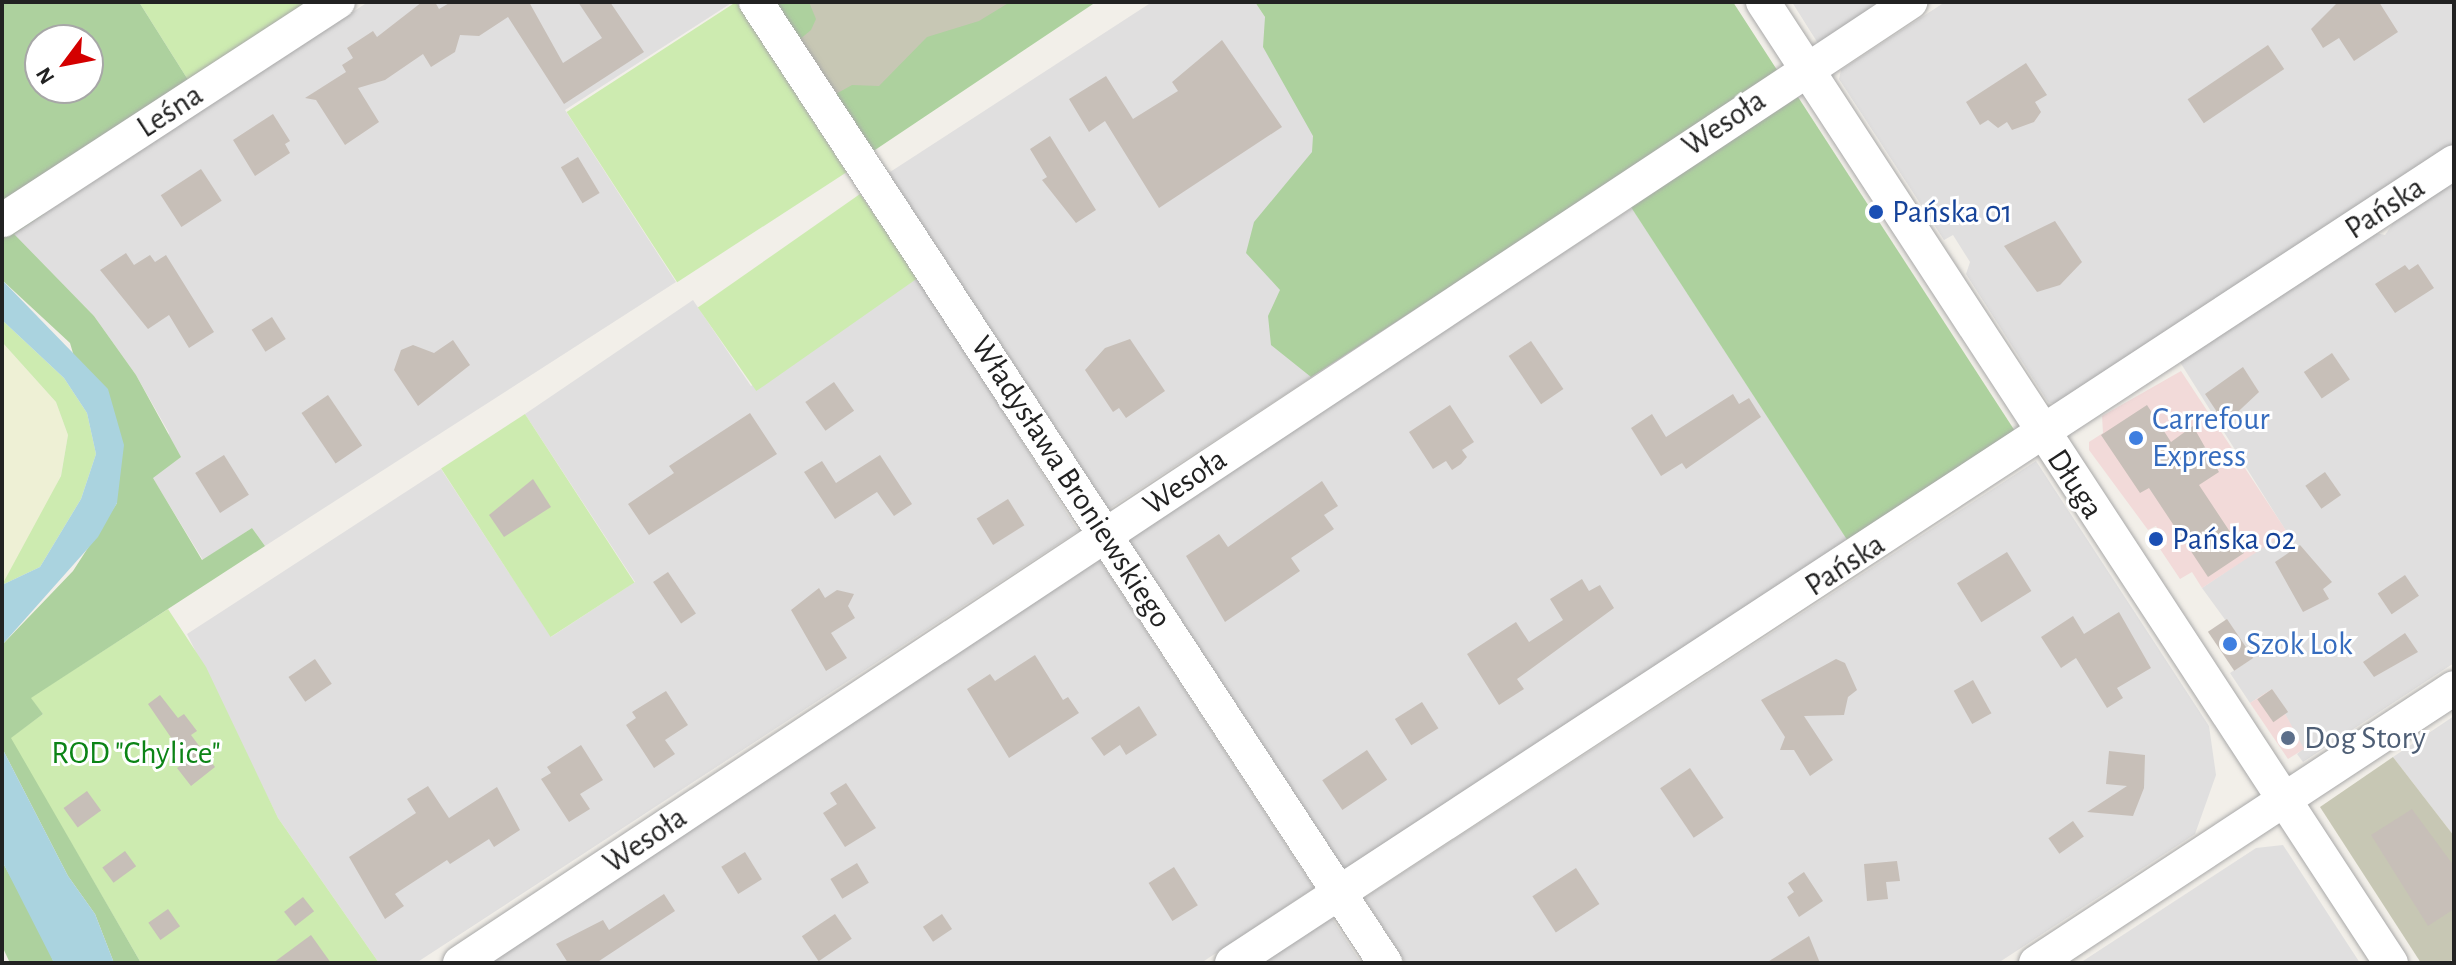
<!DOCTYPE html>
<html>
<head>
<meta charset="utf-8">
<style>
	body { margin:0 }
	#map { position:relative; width:2456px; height:965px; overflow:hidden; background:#f2efe9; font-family:"Alegreya Sans",sans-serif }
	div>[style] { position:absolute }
	.residential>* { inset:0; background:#e0dfdf; transform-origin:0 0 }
	.commercial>* { inset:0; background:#f2dad9 }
	.construction>* { inset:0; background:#c7c7b4 }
	.farmland>* { inset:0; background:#eef0d5 }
	.grass>* { inset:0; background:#cdebb0; transform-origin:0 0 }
	.forest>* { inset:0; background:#add19e; transform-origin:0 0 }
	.water>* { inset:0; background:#aad3df }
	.building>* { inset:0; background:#c7bfb8; transform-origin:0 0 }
	.roads { filter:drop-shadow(0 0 2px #a9a9a9) drop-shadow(0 0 2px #a9a9a9) }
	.minor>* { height:34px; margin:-17px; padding:0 17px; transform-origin:17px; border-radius:17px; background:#fff }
	.dots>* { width:22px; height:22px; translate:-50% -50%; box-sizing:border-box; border:4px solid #fff; border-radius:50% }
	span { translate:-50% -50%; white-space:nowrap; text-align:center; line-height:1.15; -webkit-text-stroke:6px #fff; paint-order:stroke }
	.street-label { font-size:32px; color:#222 }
	.transit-label { font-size:32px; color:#164399 }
	.left { translate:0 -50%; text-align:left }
	.shop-label { font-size:32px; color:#366cbe }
	.service-label { font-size:32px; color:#4e5e75 }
	.park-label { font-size:32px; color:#0c8416 }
	.frame { position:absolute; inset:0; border:4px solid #222; pointer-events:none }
	.north { position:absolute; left:24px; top:24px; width:80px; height:80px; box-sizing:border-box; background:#fff; border:2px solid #a7a7a7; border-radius:50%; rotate:238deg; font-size:22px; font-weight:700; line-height:32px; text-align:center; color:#222 }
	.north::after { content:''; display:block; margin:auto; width:28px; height:36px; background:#d40000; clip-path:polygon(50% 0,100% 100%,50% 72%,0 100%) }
</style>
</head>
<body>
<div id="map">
	<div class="residential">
		<div style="clip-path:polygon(368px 2px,733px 2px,565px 110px,676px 282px,265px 546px,252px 528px,203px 560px,152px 477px,169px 433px,136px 375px,94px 316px,13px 234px)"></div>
		<div style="clip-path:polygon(1152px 2px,1255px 2px,1447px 289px,1106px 511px,887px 174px)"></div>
		<div style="clip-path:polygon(1792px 2px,1884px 2px,1819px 45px)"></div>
		<div style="clip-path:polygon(1945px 2px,2454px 2px,2454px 147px,2061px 406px,2048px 402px,1966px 274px,1970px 262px,1953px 235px,1944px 240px,1839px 79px,1841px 70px)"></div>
		<div style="clip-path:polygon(2454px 182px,2454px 663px,2303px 762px,2297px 754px,2303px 749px,2272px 689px,2250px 703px,2230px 673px,2253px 658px,2202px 588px,2286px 531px,2180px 362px,2376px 233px,2385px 235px,2395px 220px)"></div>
		<div style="left:1632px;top:208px;width:398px;height:604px;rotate:57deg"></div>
		<div style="clip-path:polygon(919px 277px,1078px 531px,416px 963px,379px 963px,278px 818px,187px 634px,441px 469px,551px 637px,635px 582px,525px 414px,693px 300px,751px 386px)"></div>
		<div style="clip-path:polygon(2036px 461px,2209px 726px,2216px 775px,2195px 834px,1998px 963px,1406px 963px,1364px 898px)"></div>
		<div style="clip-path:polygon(1097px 556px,1314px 888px,1201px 963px,477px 963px)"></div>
		<div style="clip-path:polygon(2454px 716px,2454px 836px,2393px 757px)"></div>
		<div style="clip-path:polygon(2283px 845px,2360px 963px,2080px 963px,2256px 848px)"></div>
		<div style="clip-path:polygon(1331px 917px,1361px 963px,1261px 963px)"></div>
	</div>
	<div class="commercial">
		<div style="clip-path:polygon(2181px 371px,2287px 532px,2202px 588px,2192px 572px,2180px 579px,2160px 549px,2167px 544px,2156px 526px,2148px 530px,2089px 450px,2089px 442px,2103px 433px,2102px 416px)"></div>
		<div style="clip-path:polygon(2272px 689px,2304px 749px,2288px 759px,2250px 703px)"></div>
	</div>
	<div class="construction">
		<div style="clip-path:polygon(774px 2px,1012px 2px,872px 152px)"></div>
		<div style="clip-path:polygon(2393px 757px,2454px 836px,2454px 959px,2447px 963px,2421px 963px,2320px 807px)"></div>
	</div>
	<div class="farmland">
		<div style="clip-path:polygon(2px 342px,56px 402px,68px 435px,61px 475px,35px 533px,2px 585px)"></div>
	</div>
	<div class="grass">
		<div style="clip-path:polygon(139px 2px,313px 2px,190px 83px)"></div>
		<div style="left:736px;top:2px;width:203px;height:202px;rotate:57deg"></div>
		<div style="left:860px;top:194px;width:102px;height:198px;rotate:55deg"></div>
		<div style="clip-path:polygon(2px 320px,64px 378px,87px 413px,96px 454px,81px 499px,40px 567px,2px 585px,61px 476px,68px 435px,56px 402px,2px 342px)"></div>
		<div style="left:525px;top:414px;width:201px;height:100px;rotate:57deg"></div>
		<div style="clip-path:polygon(168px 609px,206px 667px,278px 818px,379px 963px,141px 963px,10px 738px,43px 714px,30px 698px)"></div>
	</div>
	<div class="forest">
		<div style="clip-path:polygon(evenodd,2px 2px,139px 2px,190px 83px,27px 185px,44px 214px,14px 234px,94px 316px,136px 375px,181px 457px,153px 478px,202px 560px,252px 528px,265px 546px,31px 698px,43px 714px,11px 738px,141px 963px,114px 963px,95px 914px,68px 876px,2px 748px,2px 645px,73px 571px,117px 503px,70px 343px,2px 280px,2px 2px,40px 40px,88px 40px,88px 88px,40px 88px,40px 40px)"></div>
		<div style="clip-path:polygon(774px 2px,809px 2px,816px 19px,811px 30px,799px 40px)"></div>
		<div style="clip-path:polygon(1010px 2px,1096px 2px,872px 152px,834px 95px,852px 85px,879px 86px,927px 37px,979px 21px)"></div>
		<div style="clip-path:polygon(1255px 2px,1733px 2px,1779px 73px,1311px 377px,1271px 345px,1268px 316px,1280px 290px,1246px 253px,1254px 222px,1312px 152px,1313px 136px,1263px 47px,1265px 17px)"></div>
		<div style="left:1798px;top:97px;width:401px;height:200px;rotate:57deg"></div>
		<div style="clip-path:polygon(2px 861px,45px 940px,54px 963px,10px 963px,2px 946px)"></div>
	</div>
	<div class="water">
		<div style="clip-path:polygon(2px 280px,108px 389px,124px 445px,117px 503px,98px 537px,2px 645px,2px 585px,40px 567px,81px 499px,96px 454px,87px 413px,64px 378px,2px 320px)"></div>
		<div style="clip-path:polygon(2px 748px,68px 876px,95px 914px,114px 963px,54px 963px,2px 861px)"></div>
	</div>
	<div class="building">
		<div style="clip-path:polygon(422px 2px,435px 2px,439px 9px,451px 2px,529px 2px,563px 63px,602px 38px,578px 2px,610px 2px,644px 52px,564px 104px,508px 17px,479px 36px,460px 35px,455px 52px,431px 67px,423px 54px,385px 80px,358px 88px,379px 122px,345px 145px,316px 100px,305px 98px,346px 72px,342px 65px,353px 58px,347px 48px,373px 31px,377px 37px)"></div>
		<div style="clip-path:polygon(2338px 2px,2379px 2px,2398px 32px,2354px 61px,2339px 38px,2323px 48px,2311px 29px)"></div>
		<div style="clip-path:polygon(1222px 40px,1282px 127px,1159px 208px,1105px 121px,1089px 132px,1069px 99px,1106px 76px,1133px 119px,1178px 91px,1172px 82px)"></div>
		<div style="left:2268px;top:45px;width:29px;height:97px;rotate:56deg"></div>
		<div style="clip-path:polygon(2026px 63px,2047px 95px,2035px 102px,2041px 112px,2034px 122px,2012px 130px,2007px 122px,1998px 128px,1988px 120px,1980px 125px,1966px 102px)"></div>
		<div style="clip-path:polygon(273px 114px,290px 141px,285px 144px,290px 153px,255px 176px,233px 140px)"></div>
		<div style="clip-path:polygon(1050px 136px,1096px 210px,1076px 223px,1042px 180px,1047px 177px,1030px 149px)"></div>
		<div style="left:578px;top:157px;width:42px;height:20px;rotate:59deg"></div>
		<div style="left:201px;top:169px;width:38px;height:48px;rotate:57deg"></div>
		<div style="clip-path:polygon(2055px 221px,2082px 262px,2060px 285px,2037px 292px,2004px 246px)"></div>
		<div style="clip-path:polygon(126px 253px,134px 265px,150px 255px,155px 262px,166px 255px,214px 332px,189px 348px,169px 315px,148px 329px,100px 270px)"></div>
		<div style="clip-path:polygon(2418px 264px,2434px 288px,2395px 313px,2375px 284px,2405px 265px,2409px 270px)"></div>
		<div style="left:272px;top:317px;width:26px;height:24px;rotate:58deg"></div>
		<div style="clip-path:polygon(1130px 339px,1165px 391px,1126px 418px,1119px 408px,1113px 412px,1085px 370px,1105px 348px)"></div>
		<div style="clip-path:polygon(453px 340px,470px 365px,418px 406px,394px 370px,401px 350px,413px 345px,434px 353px)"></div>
		<div style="left:1531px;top:341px;width:58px;height:27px;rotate:56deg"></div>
		<div style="left:2332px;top:353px;width:32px;height:34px;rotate:56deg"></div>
		<div style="clip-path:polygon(2243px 367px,2259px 392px,2225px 424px,2205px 394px)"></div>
		<div style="left:834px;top:382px;width:35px;height:35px;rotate:55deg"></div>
		<div style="clip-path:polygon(1733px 394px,1739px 404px,1749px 398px,1761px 417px,1686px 469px,1682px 463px,1661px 476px,1631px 428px,1652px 414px,1666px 437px)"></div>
		<div style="left:328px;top:395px;width:61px;height:32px;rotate:56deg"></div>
		<div style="clip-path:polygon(1450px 405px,1474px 442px,1462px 450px,1467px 457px,1461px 464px,1452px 470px,1446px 461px,1433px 469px,1409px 432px)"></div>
		<div style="clip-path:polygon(2147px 405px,2171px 442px,2193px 426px,2219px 472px,2199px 485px,2244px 553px,2208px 577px,2149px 488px,2140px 493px,2101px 435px)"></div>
		<div style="clip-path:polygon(750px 413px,777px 454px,649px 535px,628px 504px,674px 473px,669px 466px)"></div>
		<div style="left:224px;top:455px;width:47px;height:34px;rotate:58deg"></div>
		<div style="clip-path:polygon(880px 455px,912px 504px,894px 516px,877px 492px,835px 519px,804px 472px,822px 461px,836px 483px)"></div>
		<div style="left:2325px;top:472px;width:28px;height:24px;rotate:55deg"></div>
		<div style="clip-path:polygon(533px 479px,551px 507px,504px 537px,489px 515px)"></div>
		<div style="clip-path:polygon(1322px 481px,1338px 506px,1324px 515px,1334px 529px,1291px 558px,1300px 571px,1225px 622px,1186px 556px,1219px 534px,1228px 547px)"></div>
		<div style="left:1008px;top:499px;width:31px;height:37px;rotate:58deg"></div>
		<div style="clip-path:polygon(2300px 545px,2332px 582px,2323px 589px,2329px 599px,2303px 612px,2275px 562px)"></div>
		<div style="left:2007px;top:552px;width:46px;height:59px;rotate:58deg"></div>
		<div style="left:668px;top:572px;width:50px;height:18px;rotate:56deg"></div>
		<div style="left:2405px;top:575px;width:25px;height:33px;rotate:56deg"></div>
		<div style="clip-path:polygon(1582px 579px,1589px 591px,1600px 585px,1614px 608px,1517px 679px,1524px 689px,1499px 705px,1467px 654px,1516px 622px,1529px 642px,1563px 620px,1550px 599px)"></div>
		<div style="clip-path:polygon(819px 588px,825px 598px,837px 590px,854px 594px,848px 606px,855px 618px,831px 633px,847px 658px,826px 671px,791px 610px)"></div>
		<div style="clip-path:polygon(2119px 612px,2151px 668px,2117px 688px,2123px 698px,2107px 708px,2076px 658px,2061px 668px,2041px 637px,2073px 616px,2084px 634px)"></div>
		<div style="left:2227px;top:619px;width:47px;height:23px;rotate:56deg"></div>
		<div style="clip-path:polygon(2405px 633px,2418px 652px,2374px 677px,2363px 662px)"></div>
		<div style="clip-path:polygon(1035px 655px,1063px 700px,1068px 697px,1079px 713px,1009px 758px,967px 689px,990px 674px,995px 681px)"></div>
		<div style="left:315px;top:659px;width:30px;height:32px;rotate:56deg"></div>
		<div style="clip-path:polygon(1836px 659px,1845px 663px,1857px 690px,1848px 697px,1844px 715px,1804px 716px,1833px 760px,1810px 776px,1794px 750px,1780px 750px,1785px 737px,1761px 700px)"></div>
		<div style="left:1973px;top:680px;width:38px;height:22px;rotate:61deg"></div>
		<div style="left:2272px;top:689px;width:28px;height:18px;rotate:55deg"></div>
		<div style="clip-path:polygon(666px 691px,688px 725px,665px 740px,675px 754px,654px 768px,626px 725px,636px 718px,632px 712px)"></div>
		<div style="clip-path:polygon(160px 695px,178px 718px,184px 714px,197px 731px,191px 735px,215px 767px,191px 786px,177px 768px,187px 761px,148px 704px)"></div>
		<div style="left:1422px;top:702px;width:31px;height:32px;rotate:58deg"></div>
		<div style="clip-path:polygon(1139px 706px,1157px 735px,1126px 755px,1120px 745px,1104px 756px,1091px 738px)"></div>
		<div style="clip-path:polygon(581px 745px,603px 780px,580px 794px,590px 809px,569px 822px,541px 779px,551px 773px,547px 767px)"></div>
		<div style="left:1367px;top:750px;width:36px;height:54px;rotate:56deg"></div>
		<div style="clip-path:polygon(2109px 751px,2145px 755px,2144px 788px,2133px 816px,2087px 812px,2127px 786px,2106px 784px)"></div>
		<div style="left:1690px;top:768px;width:60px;height:36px;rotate:56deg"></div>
		<div style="clip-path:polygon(846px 783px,876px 828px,845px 847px,823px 813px,837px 804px,830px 793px)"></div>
		<div style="clip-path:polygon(428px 786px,449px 818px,497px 787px,520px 830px,494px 847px,489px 839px,450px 864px,447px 860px,395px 894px,404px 906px,385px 919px,349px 857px,416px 813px,407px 799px)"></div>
		<div style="left:87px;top:791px;width:24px;height:29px;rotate:54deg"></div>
		<div style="clip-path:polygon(2412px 809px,2454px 866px,2454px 909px,2428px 926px,2371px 835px)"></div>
		<div style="left:2073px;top:821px;width:19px;height:30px;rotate:55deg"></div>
		<div style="left:125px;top:851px;width:19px;height:28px;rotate:54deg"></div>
		<div style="left:745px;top:852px;width:32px;height:28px;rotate:58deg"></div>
		<div style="clip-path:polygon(1897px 861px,1900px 881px,1886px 882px,1888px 899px,1867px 901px,1864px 864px)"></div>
		<div style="left:857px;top:863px;width:23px;height:31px;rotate:59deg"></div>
		<div style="left:1174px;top:867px;width:45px;height:30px;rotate:58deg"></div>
		<div style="left:1576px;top:868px;width:43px;height:52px;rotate:57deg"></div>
		<div style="clip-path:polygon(1804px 872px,1823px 901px,1799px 917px,1787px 897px,1794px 892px,1788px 883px)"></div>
		<div style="clip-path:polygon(664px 894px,675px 911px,596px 963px,568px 963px,556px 944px,603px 920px,609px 930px)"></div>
		<div style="left:303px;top:897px;width:18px;height:24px;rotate:52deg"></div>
		<div style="left:168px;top:909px;width:21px;height:24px;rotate:55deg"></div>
		<div style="left:835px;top:914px;width:30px;height:40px;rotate:56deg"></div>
		<div style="left:942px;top:914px;width:18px;height:23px;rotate:56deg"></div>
		<div style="clip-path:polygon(311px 935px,331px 963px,273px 963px)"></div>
		<div style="clip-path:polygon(1809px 936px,1820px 963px,1766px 963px)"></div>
	</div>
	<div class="roads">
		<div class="minor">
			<div style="left:756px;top:2px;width:1149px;rotate:56.79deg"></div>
			<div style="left:1763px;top:2px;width:1148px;rotate:56.84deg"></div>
			<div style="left:3px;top:220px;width:400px;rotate:-33.1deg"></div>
			<div style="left:460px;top:963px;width:1740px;rotate:-33.53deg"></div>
			<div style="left:1232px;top:963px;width:1461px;rotate:-33.24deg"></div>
			<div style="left:2036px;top:963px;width:500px;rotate:-33.34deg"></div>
		</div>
	</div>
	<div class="dots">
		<div style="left:1876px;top:212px;background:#1a4fb4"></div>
		<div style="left:2136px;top:438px;background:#3f7fe0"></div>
		<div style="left:2156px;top:539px;background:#1a4fb4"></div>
		<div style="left:2230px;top:644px;background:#3f7fe0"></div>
		<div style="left:2288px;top:738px;background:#5c6f8a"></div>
	</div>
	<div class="street-label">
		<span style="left:170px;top:111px;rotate:-33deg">Leśna</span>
		<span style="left:1724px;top:123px;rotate:-34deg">Wesoła</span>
		<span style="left:2385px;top:208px;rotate:-33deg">Pańska</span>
		<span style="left:1071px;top:482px;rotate:57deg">Władysława Broniewskiego</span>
		<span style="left:1185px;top:482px;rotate:-34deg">Wesoła</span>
		<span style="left:2075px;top:484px;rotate:57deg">Długa</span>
		<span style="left:1845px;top:565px;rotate:-33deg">Pańska</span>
		<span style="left:645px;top:840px;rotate:-34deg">Wesoła</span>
	</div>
	<div class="transit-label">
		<span class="left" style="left:1892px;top:212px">Pańska 01</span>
		<span class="left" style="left:2172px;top:539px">Pańska 02</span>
	</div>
	<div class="shop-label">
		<span class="left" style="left:2152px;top:438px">Carrefour<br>Express</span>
		<span class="left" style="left:2246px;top:644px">Szok Lok</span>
	</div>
	<div class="service-label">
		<span class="left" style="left:2304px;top:738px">Dog Story</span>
	</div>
	<div class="park-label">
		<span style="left:136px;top:753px">ROD "Chylice"</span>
	</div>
	<div class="frame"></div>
	<div class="north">N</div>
</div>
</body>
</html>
